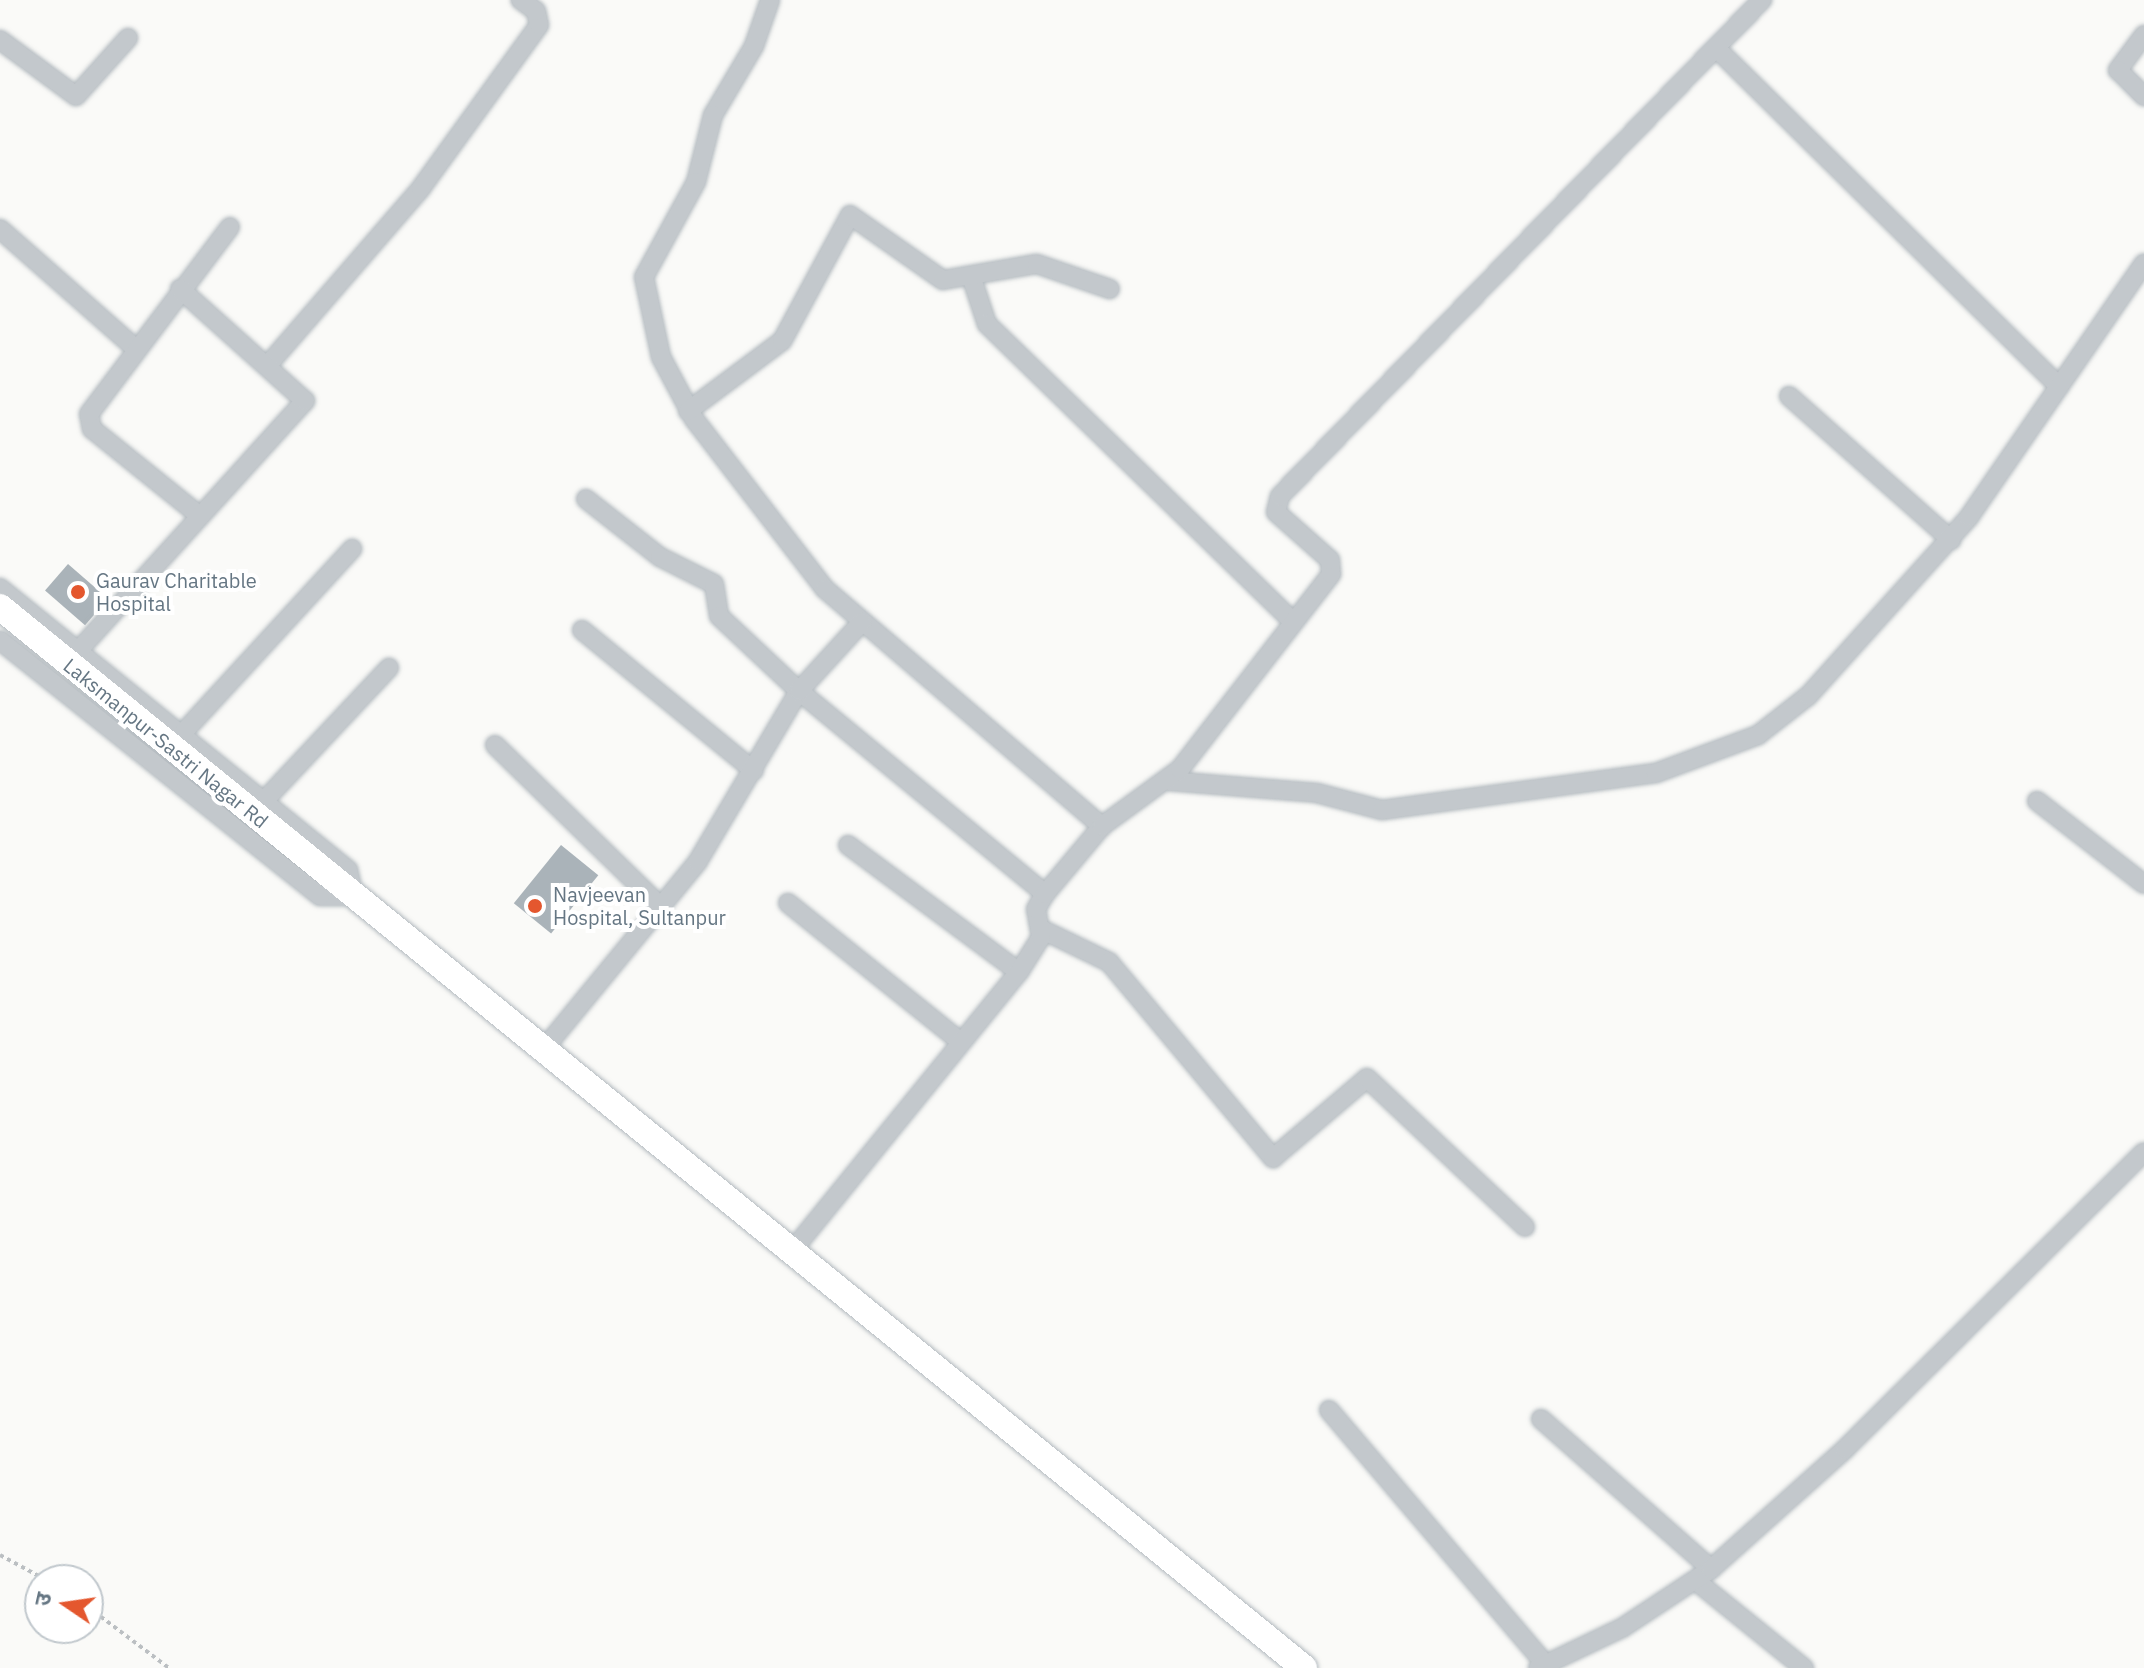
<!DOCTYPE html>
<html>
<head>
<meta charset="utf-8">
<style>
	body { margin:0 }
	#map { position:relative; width:2144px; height:1668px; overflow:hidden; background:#fafaf8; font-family:"IBM Plex Sans","Noto Sans Devanagari",sans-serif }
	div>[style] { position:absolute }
	.building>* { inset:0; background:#aab3b9; transform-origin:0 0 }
	.path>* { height:4px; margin-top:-2px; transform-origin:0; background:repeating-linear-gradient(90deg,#bbbfc2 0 4px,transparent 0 8px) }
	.roads { filter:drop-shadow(0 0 2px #b3babf) drop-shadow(0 0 2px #b3babf) }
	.street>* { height:18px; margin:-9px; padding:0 9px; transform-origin:9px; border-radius:9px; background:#c3c8cc }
	.secondary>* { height:26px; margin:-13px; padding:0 13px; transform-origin:13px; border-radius:13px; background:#fff }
	.dots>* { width:22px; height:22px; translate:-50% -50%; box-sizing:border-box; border:4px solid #fff; border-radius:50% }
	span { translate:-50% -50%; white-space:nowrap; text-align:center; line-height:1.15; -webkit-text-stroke:8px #fff; paint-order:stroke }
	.poi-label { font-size:20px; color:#657683 }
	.left { translate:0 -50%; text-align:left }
	.street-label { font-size:20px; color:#657683 }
	.north { position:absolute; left:24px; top:1564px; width:80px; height:80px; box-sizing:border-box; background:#fff; border:2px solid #c1c8cd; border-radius:50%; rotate:283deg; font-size:22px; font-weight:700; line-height:32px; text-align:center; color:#657683 }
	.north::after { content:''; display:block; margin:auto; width:28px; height:36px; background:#e4572e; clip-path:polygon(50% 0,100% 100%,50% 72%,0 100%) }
</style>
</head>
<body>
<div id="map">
	<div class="building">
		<div style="left:68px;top:564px;width:53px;height:35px;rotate:41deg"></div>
		<div style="left:561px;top:845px;width:48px;height:75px;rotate:39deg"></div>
	</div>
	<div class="path">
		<div style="left:0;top:1555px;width:52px;rotate:28.5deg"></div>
		<div style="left:88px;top:1607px;width:101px;rotate:37deg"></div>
	</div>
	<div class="roads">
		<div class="street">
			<div style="left:770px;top:0;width:49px;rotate:109.2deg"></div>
			<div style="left:754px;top:46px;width:80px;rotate:120.7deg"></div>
			<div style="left:713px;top:115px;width:69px;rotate:104.2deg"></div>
			<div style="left:696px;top:182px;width:108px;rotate:118.7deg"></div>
			<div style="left:644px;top:277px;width:82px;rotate:78deg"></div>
			<div style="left:661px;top:357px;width:70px;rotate:62deg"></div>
			<div style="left:694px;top:419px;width:215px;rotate:52.4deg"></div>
			<div style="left:825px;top:589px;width:365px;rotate:40.6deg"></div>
			<div style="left:2144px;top:35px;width:44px;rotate:126.6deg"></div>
			<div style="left:2118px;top:70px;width:37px;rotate:45deg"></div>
			<div style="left:0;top:40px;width:94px;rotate:36.4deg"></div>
			<div style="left:76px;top:96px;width:78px;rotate:-48.1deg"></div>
			<div style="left:1716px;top:48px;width:482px;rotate:44.6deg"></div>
			<div style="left:0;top:229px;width:180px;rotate:41.4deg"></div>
			<div style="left:972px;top:279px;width:47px;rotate:71.6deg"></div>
			<div style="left:987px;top:324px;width:427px;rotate:44.2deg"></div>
			<div style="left:267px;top:366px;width:235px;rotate:-49.1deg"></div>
			<div style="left:421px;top:188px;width:201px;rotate:-54.1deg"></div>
			<div style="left:539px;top:25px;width:14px;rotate:-102deg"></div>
			<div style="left:536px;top:11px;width:19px;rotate:-144deg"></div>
			<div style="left:1789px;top:396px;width:217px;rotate:41.6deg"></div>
			<div style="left:688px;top:411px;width:117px;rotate:-36.7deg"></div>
			<div style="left:782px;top:341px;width:143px;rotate:-61.6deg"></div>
			<div style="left:850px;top:215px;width:113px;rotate:35deg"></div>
			<div style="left:943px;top:280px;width:95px;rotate:-9.7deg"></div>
			<div style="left:1037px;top:264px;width:77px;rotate:18.9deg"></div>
			<div style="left:586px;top:499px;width:94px;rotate:38.1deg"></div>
			<div style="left:660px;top:557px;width:60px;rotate:26.6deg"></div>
			<div style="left:714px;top:584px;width:32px;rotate:81deg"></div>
			<div style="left:719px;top:616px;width:110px;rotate:43.2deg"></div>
			<div style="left:799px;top:691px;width:319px;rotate:39.5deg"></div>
			<div style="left:200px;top:516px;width:139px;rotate:-141.1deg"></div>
			<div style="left:92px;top:429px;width:15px;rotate:-101deg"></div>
			<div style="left:89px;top:414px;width:234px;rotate:-53deg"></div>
			<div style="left:0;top:588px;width:448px;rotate:39deg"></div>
			<div style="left:348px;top:870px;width:27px;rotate:77deg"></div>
			<div style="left:354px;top:896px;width:34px;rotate:180deg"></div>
			<div style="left:320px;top:896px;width:409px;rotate:-141.4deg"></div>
			<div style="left:582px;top:630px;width:222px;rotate:39.3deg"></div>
			<div style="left:78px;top:651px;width:338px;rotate:-47.8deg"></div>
			<div style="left:305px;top:401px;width:168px;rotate:-138.1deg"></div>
			<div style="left:181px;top:735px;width:253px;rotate:-47.4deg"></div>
			<div style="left:495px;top:745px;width:232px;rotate:44.3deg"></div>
			<div style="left:1169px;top:781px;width:148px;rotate:4.6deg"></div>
			<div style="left:1317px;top:793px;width:67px;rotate:14.7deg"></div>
			<div style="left:1382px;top:810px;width:276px;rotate:-7.7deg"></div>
			<div style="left:1656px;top:773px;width:109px;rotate:-20.4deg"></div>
			<div style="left:1758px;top:735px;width:63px;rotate:-38deg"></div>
			<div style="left:1808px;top:696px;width:241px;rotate:-48deg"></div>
			<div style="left:1969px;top:517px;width:308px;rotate:-55.4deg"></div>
			<div style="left:2037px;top:801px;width:135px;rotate:37.8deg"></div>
			<div style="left:263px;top:802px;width:184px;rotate:-46.8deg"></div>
			<div style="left:848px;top:845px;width:213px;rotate:36.6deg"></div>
			<div style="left:788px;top:903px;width:222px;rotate:38.8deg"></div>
			<div style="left:1041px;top:929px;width:76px;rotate:25.9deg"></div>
			<div style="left:1109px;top:962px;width:256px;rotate:50.1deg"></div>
			<div style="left:1273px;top:1158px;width:123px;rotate:-40.4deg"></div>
			<div style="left:1367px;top:1078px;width:217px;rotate:43.3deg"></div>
			<div style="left:543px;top:1050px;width:244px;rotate:-50.6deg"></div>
			<div style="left:698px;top:861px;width:198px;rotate:-59.3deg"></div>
			<div style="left:799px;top:691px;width:93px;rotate:-47.6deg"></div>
			<div style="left:792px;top:1251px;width:360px;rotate:-50.9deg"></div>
			<div style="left:1019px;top:972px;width:41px;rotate:-57.8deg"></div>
			<div style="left:1041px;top:937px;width:28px;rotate:-100deg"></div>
			<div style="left:1036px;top:909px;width:17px;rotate:-59deg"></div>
			<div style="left:1045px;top:894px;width:89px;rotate:-50deg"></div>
			<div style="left:1102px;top:826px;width:97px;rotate:-36.2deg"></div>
			<div style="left:1180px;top:769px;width:247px;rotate:-52.2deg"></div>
			<div style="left:1331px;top:574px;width:14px;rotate:-94deg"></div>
			<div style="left:1330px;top:560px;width:72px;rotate:-138.4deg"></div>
			<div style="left:1276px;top:512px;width:16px;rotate:-76deg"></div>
			<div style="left:1280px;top:496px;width:692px;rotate:-45.82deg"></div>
			<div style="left:1329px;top:1410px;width:333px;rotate:49.6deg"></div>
			<div style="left:1541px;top:1419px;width:227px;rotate:41.4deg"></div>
			<div style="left:1696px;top:1581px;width:139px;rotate:38.9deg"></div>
			<div style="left:1538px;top:1668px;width:93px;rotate:-25.5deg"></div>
			<div style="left:1622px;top:1628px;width:107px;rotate:-33.5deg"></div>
			<div style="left:1711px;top:1569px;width:180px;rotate:-41.8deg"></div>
			<div style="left:1845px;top:1449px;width:421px;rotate:-44.8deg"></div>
		</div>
		<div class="secondary">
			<div style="left:0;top:607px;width:1681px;rotate:39.13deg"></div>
		</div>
	</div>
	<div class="dots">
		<div style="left:78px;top:592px;background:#e4572e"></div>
		<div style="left:535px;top:906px;background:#e4572e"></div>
	</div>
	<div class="poi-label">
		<span class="left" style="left:96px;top:592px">Gaurav Charitable<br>Hospital</span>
		<span class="left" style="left:553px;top:906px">Navjeevan<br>Hospital, Sultanpur</span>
	</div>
	<div class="street-label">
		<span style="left:166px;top:743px;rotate:39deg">Laksmanpur-Sastri Nagar Rd</span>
	</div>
	<div class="north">उ</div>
</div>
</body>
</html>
